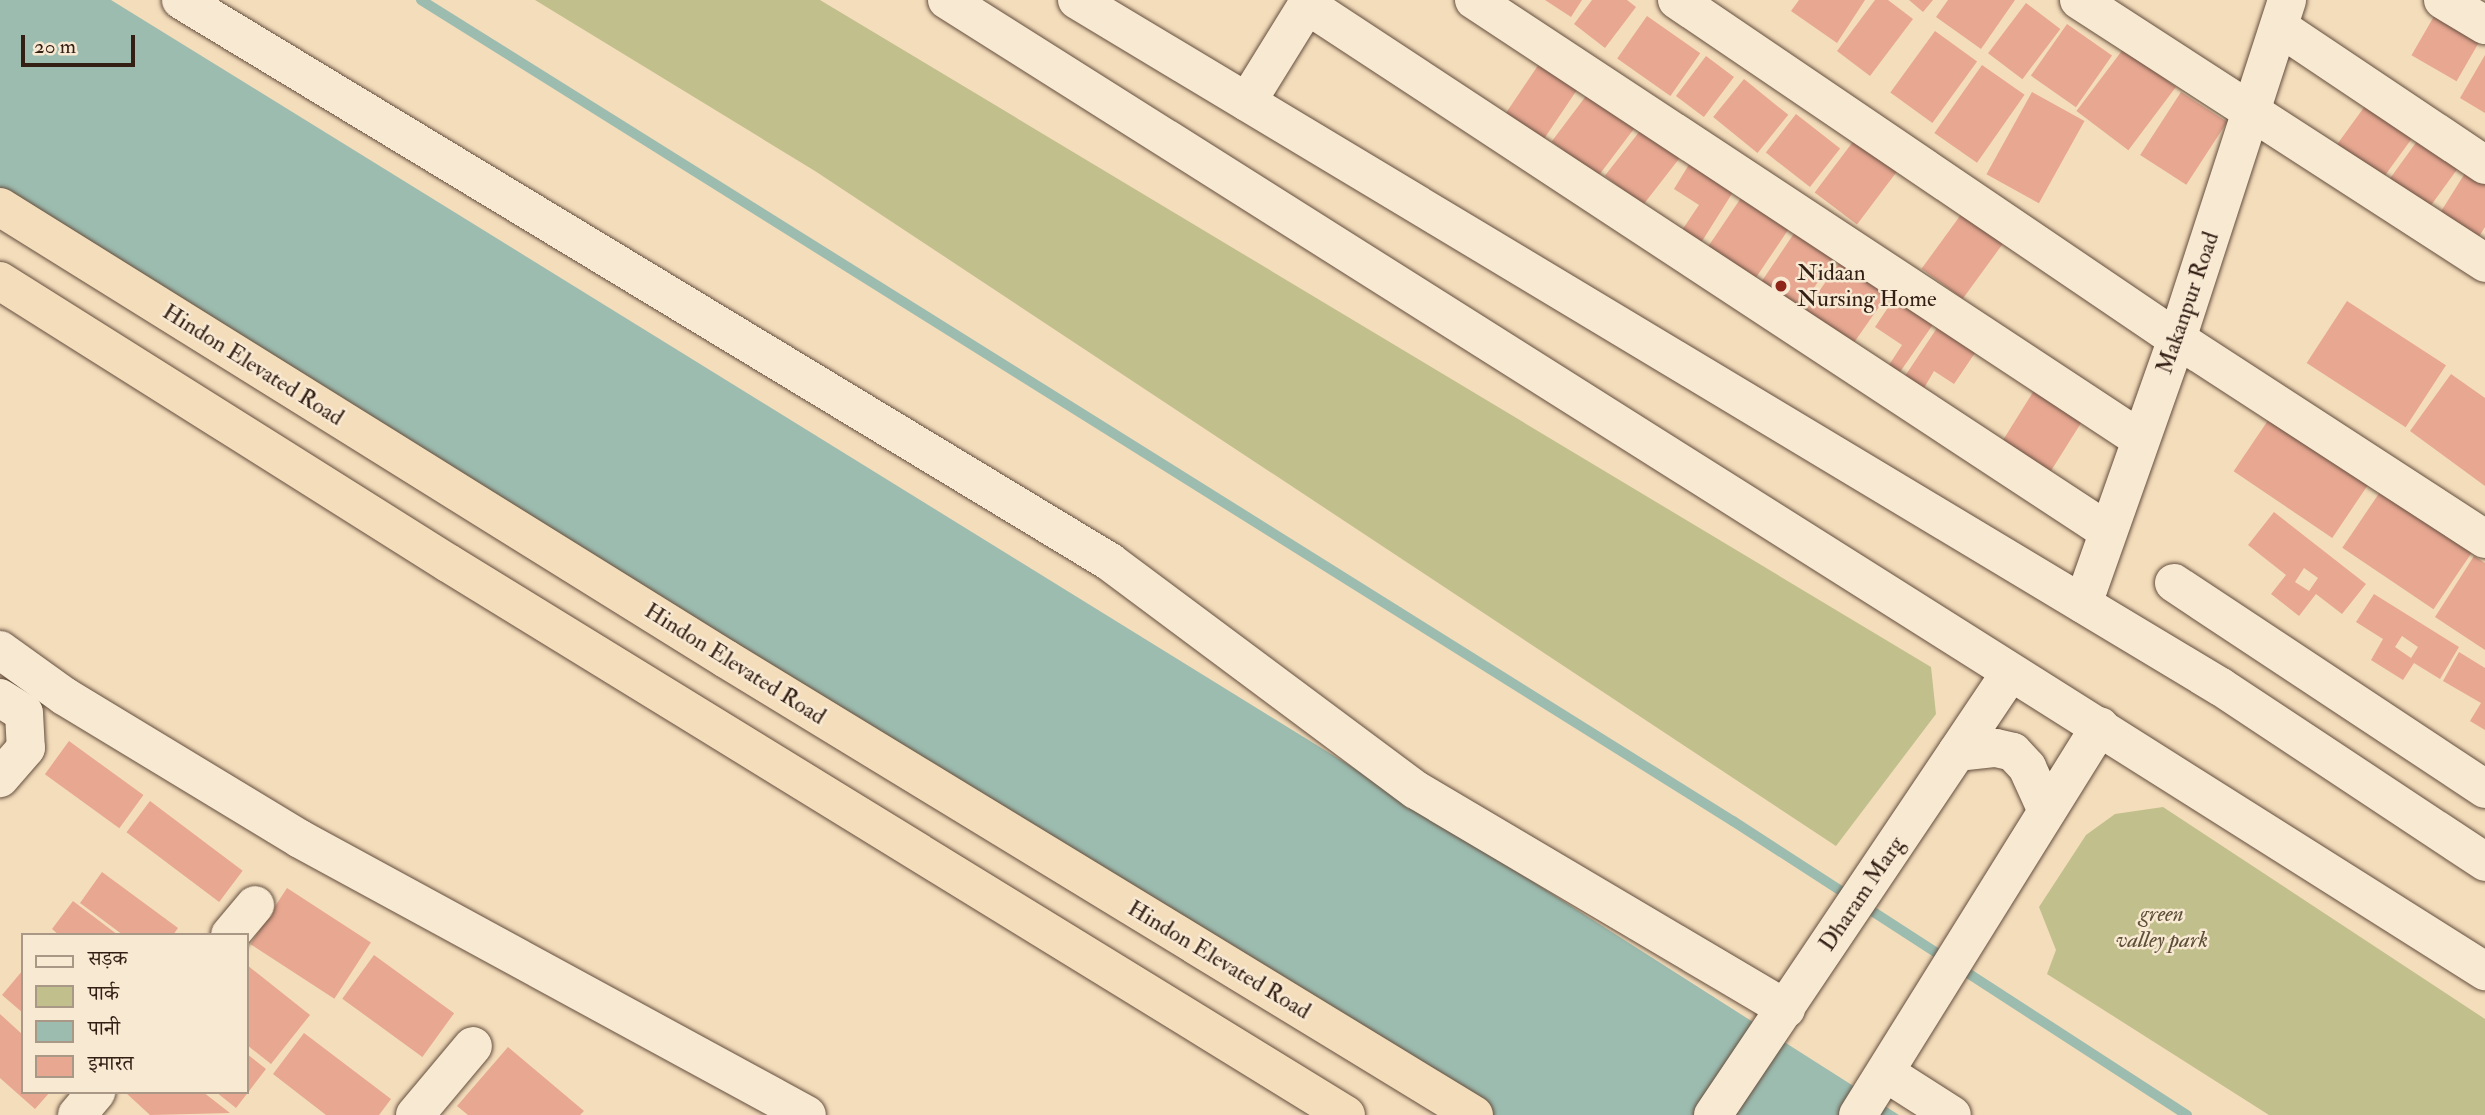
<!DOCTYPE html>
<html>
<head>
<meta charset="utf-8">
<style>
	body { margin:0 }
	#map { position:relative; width:2485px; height:1115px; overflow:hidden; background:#f4ddbb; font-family:"IM FELL Double Pica","Noto Serif Devanagari",serif }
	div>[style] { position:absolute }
	.green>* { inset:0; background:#c1bf8c }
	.water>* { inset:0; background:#9cbcb0 }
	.stream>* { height:10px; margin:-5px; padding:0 5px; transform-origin:5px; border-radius:5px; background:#9cbcb0 }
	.building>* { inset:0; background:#e7a791; transform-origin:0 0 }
	.roads { filter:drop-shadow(0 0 2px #644e3e) drop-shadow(0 0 2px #644e3e) }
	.minor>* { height:38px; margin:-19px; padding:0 19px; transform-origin:19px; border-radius:19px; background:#f8e9d3 }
	.highway>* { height:38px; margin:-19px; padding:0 19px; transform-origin:19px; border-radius:19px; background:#f4ddbb }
	.dots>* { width:19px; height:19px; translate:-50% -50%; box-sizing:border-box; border:4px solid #f8e9d3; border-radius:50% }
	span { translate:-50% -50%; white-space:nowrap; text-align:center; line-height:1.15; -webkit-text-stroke:5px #f8e9d3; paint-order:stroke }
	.poi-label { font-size:23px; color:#341f15 }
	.left { translate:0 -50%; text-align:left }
	.street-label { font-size:23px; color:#341f15 }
	.park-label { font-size:23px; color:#5e4f39; font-style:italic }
	.legend { position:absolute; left:21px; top:933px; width:228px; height:161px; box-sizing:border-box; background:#f8e9d3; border:2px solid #aa9887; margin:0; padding:9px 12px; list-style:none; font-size:21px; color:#341f15 }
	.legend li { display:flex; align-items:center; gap:14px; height:35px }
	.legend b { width:35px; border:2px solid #aa9887 }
	.scale { position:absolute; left:21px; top:35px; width:114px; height:32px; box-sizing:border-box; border:4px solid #341f15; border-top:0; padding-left:9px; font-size:21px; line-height:24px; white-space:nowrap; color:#341f15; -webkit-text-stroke:5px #f8e9d3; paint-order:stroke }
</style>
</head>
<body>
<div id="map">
	<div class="green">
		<div style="clip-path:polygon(535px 0,820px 0,1931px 667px,1936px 714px,1836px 846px,815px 171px)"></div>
		<div style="clip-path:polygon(2163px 807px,2485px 1019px,2485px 1115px,2269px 1115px,2047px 974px,2056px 950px,2039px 907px,2086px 835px,2115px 814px)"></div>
	</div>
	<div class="water">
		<div style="clip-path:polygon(0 0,111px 0,1370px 778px,1899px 1115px,1446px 1115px,0 221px)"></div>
	</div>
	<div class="stream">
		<div style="left:421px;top:0;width:1548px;rotate:32.04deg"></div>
		<div style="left:1733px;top:821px;width:541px;rotate:32.93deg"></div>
	</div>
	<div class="building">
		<div style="clip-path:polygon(1545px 0,1582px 0,1571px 17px)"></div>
		<div style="clip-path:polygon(1592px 0,1627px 0,1636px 7px,1605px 48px,1574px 24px)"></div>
		<div style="clip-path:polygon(1799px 0,1865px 0,1837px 43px,1791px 11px)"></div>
		<div style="clip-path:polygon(1875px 0,1888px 0,1913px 19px,1870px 76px,1837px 51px)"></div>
		<div style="clip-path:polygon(1909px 0,1933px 0,1923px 12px)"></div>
		<div style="clip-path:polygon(1948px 0,2015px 0,1981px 49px,1936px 17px)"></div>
		<div style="left:2026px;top:3px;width:43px;height:63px;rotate:37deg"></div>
		<div style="left:2437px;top:11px;width:52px;height:51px;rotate:30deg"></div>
		<div style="left:1647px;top:16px;width:65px;height:52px;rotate:35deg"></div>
		<div style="left:2067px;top:24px;width:55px;height:63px;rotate:35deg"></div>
		<div style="left:1935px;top:31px;width:52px;height:76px;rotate:36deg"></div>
		<div style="left:2124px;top:48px;width:65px;height:79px;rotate:37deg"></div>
		<div style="clip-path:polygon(2485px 55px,2485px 113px,2460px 98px)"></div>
		<div style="left:1706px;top:56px;width:35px;height:50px;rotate:37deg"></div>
		<div style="left:1543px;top:58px;width:46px;height:69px;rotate:34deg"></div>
		<div style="left:1982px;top:65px;width:52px;height:83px;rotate:35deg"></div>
		<div style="left:1744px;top:79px;width:57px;height:49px;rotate:39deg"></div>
		<div style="left:1592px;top:88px;width:58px;height:67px;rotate:37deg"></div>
		<div style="left:2032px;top:92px;width:60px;height:94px;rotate:29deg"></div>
		<div style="left:2181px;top:92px;width:55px;height:75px;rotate:33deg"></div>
		<div style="left:2373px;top:95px;width:57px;height:69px;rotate:36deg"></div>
		<div style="left:1796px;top:114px;width:56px;height:49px;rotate:38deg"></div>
		<div style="left:1643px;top:127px;width:48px;height:62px;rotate:38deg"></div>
		<div style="left:2423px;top:133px;width:49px;height:59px;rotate:36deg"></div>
		<div style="left:1855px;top:139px;width:53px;height:67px;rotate:37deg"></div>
		<div style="clip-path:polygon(1696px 153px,1740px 181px,1699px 246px,1680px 233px,1699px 205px,1674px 189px)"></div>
		<div style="clip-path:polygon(2472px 162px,2485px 170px,2485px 227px,2473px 246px,2435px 221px)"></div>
		<div style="left:1749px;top:186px;width:57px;height:87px;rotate:34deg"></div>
		<div style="left:1965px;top:209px;width:51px;height:74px;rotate:36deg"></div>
		<div style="left:1799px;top:226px;width:47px;height:79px;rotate:34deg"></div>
		<div style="left:1848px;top:250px;width:58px;height:87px;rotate:35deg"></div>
		<div style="clip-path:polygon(1895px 297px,1934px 323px,1900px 372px,1889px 365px,1902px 345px,1875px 327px)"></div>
		<div style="left:2347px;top:301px;width:118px;height:74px;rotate:33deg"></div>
		<div style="clip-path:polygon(1939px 325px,1977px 350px,1954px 384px,1934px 371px,1924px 388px,1905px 376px)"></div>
		<div style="clip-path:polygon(2451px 374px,2485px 398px,2485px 486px,2410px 431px)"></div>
		<div style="left:2040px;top:381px;width:57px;height:80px;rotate:32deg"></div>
		<div style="left:2275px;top:410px;width:119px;height:74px;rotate:34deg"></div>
		<div style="left:2382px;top:489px;width:110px;height:71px;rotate:34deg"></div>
		<div style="clip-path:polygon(evenodd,2274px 512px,2366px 584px,2342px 614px,2316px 594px,2299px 616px,2271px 594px,2286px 575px,2248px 545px,2274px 512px,2304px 568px,2318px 578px,2309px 591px,2295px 582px,2304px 568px)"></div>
		<div style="clip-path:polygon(2474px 556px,2485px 563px,2485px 650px,2435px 617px)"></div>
		<div style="clip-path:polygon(evenodd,2374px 594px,2459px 647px,2440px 679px,2414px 663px,2403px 680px,2371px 660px,2383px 639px,2356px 622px,2374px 594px,2402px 636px,2418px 647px,2411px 658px,2395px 647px,2402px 636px)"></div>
		<div style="clip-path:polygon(2459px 652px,2485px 668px,2485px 730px,2470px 721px,2481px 703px,2443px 681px)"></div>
		<div style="left:69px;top:741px;width:92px;height:41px;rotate:36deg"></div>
		<div style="left:150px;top:801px;width:116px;height:39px;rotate:37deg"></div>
		<div style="clip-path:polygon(102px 872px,178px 928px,173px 935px,123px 935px,80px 903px)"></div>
		<div style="left:287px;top:888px;width:100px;height:67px;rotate:33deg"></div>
		<div style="clip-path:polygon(73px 901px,118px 935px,59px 935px,52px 929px)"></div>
		<div style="left:374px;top:955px;width:99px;height:54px;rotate:36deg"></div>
		<div style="clip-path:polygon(247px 965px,310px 1015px,271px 1064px,247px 1045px)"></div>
		<div style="clip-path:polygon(23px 970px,23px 1013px,2px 995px)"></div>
		<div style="clip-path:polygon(0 1014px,23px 1035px,23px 1092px,50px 1092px,35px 1109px,0 1078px)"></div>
		<div style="clip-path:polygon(304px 1033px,391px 1099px,379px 1115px,326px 1115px,273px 1074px)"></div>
		<div style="clip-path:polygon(508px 1047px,584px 1111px,580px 1115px,468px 1115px,457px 1106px)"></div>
		<div style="clip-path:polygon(247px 1054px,266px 1069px,236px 1108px,216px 1092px,247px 1092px)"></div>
		<div style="clip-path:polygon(125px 1092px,203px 1092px,230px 1113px,150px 1115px)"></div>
	</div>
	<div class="roads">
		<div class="minor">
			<div style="left:181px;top:0;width:1086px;rotate:31.17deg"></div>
			<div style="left:1110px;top:562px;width:382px;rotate:36.7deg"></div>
			<div style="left:1416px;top:790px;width:430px;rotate:30.6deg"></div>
			<div style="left:947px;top:0;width:1819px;rotate:32.27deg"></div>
			<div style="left:1077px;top:0;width:1334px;rotate:30.99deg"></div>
			<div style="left:2221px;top:687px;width:317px;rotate:33.5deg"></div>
			<div style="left:1474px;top:0;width:798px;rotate:33.39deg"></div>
			<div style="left:1677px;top:0;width:604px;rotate:34.14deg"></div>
			<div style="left:2177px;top:339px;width:367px;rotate:33deg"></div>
			<div style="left:2079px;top:0;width:484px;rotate:32.9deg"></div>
			<div style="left:2443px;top:0;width:49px;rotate:30.8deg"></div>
			<div style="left:1307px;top:5px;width:957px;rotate:33.32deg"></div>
			<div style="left:2279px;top:27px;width:248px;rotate:33.8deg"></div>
			<div style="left:1247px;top:102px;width:120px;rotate:-58.3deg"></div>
			<div style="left:2174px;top:583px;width:373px;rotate:33.5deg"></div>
			<div style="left:2083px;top:604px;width:281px;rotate:-70.5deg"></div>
			<div style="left:2177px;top:339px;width:356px;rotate:-72deg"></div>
			<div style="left:0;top:650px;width:79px;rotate:35.7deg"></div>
			<div style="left:64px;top:696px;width:276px;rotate:31.2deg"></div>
			<div style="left:300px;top:839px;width:577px;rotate:28.56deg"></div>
			<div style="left:0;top:698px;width:28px;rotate:32deg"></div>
			<div style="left:24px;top:713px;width:35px;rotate:87deg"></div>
			<div style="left:26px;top:748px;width:40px;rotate:131deg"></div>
			<div style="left:1957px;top:752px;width:39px;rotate:-6deg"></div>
			<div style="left:1996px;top:748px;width:17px;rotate:13deg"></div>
			<div style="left:2013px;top:752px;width:21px;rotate:47deg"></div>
			<div style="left:2027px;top:767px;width:48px;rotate:65.6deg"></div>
			<div style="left:230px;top:935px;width:39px;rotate:-50deg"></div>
			<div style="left:1886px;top:1073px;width:78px;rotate:32.5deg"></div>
			<div style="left:77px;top:1115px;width:30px;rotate:-50deg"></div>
			<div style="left:415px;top:1115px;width:90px;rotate:-50deg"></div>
			<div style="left:1713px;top:1115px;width:533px;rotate:-56.1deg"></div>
			<div style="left:1858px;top:1115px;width:458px;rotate:-58.1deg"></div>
		</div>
		<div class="highway">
			<div style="left:0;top:207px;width:855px;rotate:31.91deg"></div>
			<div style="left:726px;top:659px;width:876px;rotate:31.37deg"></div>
			<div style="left:0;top:281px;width:529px;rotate:32.19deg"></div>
			<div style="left:448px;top:563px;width:1054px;rotate:31.58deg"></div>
		</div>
	</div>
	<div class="dots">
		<div style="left:1781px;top:286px;background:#8f2418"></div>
	</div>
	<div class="poi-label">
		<span class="left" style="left:1797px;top:286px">Nidaan<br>Nursing Home</span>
	</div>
	<div class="street-label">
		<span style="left:2188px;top:303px;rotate:-71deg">Makanpur Road</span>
		<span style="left:253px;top:365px;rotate:32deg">Hindon Elevated Road</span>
		<span style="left:735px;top:664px;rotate:32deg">Hindon Elevated Road</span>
		<span style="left:1862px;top:894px;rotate:-56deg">Dharam Marg</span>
		<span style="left:1219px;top:960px;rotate:31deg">Hindon Elevated Road</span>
	</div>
	<div class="park-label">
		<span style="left:2162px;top:927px">green<br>valley park</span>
	</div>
	<ul class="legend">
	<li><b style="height:9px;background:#f8e9d3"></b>सड़क</li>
	<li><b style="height:19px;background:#c1bf8c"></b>पार्क</li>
	<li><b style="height:19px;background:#9cbcb0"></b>पानी</li>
	<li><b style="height:19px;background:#e7a791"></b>इमारत</li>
	</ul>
	<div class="scale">20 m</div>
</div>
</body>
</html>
